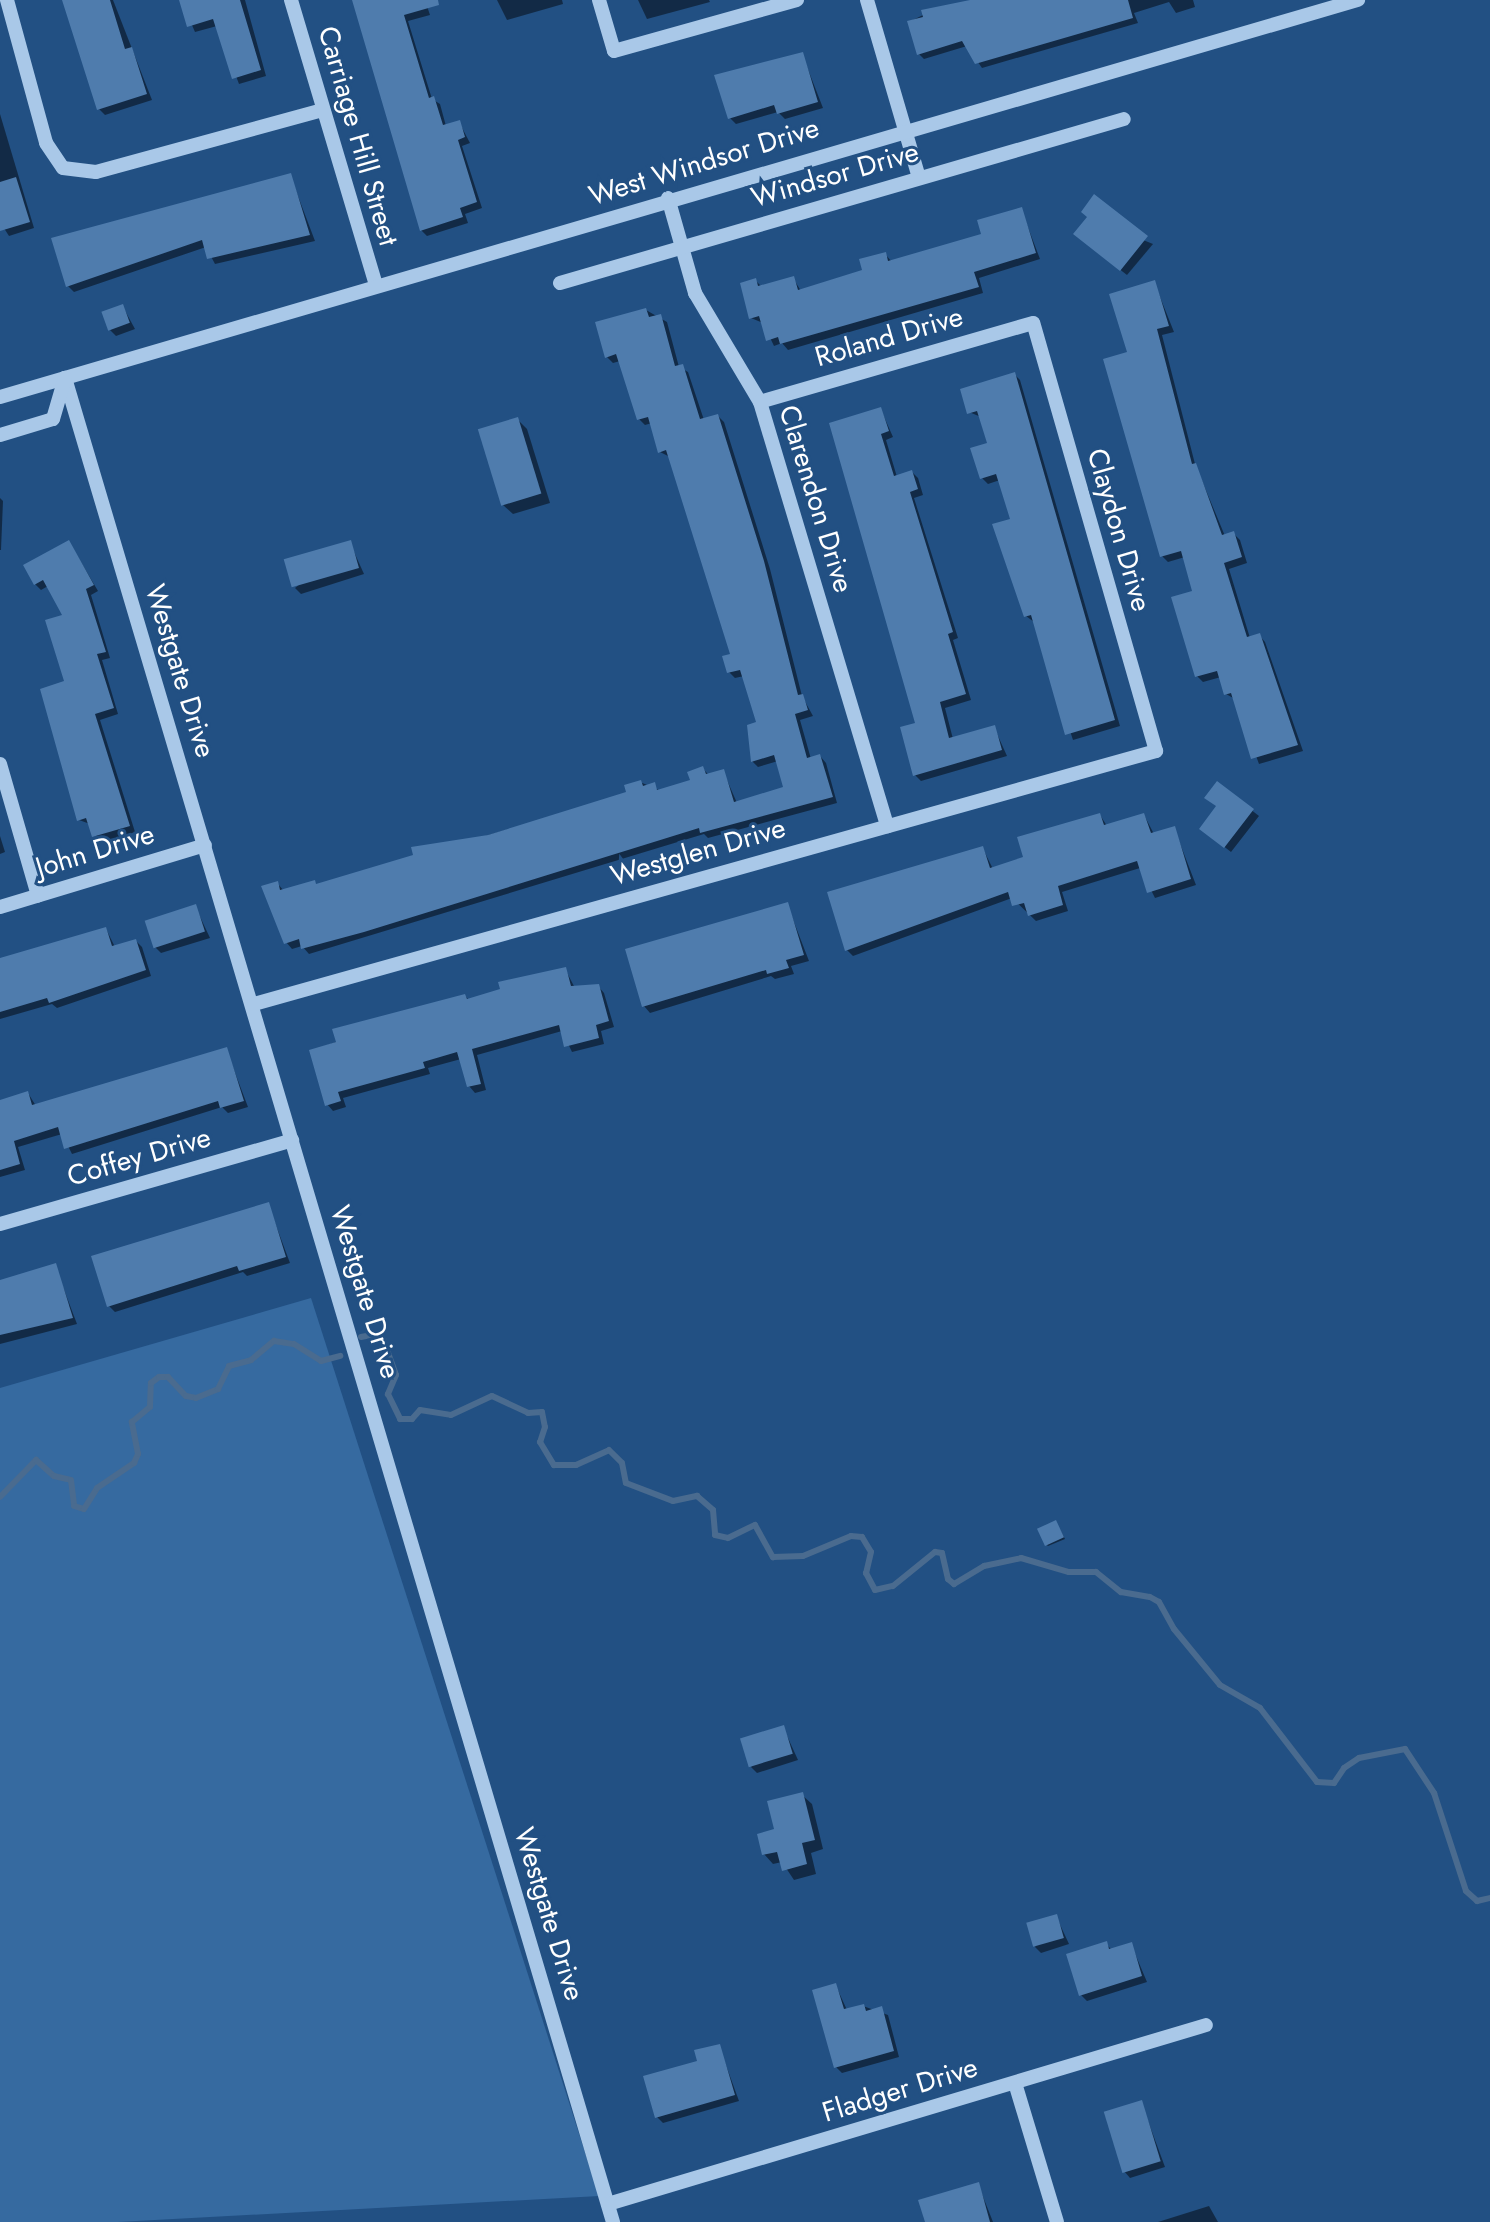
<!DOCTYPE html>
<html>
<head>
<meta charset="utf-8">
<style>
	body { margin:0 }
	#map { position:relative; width:1490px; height:2222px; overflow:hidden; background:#225083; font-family:Jost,sans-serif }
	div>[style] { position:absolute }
	.green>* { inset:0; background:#366aa0 }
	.shadow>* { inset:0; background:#0007 }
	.stream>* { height:6px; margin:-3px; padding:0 3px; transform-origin:3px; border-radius:3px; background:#4a6b8f }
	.building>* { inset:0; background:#4f7cad; transform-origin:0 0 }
	.minor>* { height:14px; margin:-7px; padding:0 7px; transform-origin:7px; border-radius:7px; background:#a9c8e8 }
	span { translate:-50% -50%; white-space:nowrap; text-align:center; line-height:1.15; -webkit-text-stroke:6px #225083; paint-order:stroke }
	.street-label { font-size:28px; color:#fff }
</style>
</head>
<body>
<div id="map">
	<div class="green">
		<div style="clip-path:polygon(311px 1298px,599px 2196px,118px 2222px,0 2222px,0 1388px)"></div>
	</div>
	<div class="shadow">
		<div style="clip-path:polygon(70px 0,113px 0,152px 100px,105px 115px,99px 109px)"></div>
		<div style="clip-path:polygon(181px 0,245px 0,266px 76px,239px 84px,217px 26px,195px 32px)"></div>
		<div style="clip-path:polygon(354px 0,425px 0,430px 15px,408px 21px,432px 99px,440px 104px,446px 126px,459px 122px,470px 143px,462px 146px,482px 208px,465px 214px,468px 223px,427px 236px,421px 230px)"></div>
		<div style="clip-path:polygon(497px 0,562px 0,563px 4px,507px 20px)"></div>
		<div style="clip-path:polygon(638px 0,709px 0,710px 2px,647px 19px)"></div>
		<div style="clip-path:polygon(992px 0,1193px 0,1195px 7px,1176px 13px,1169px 2px,1134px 13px,1138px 23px,982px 68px,967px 46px,924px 59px,919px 54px,909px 22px,939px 7px)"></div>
		<div style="clip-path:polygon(802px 54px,823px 108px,785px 119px,778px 112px,736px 124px,730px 118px)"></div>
		<div style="clip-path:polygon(0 114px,34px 228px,9px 236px,0 222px)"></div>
		<div style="clip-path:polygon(290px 175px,315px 241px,215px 264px,206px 247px,74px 292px,68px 286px)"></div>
		<div style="clip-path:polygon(1021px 209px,1040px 259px,979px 278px,983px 293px,788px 350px,782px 343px,774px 346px,763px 323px,751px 318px,756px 281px,762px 287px,793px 278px,801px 291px,865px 271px,885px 254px,892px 262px,983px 236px)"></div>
		<div style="clip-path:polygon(1089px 218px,1153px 244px,1127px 275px,1082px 240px)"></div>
		<div style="clip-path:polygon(1154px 282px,1174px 332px,1162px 335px,1195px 464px,1225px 536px,1234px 534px,1240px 540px,1247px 563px,1229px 569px,1250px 638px,1259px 635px,1265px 642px,1303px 751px,1259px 764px,1235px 699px,1226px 694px,1221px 677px,1203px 682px,1197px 676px,1195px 592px,1185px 557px,1168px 562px,1162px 556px,1129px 353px)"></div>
		<div style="clip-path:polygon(123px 307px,135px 329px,116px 336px,110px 330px)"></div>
		<div style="clip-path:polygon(646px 310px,667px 322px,679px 367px,688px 372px,704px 420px,718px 416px,724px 422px,770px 569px,802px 696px,813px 716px,800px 720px,811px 759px,820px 756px,826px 763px,837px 803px,708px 838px,704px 834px,309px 954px,302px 946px,292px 949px,286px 942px,277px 883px,284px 891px,318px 885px,629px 794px,640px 782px,661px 791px,692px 781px,703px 769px,709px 775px,723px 771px,737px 803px,785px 789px,778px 761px,758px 767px,752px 761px,759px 724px,744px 676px,735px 678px,729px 672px,732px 655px,670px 457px,660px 452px,652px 423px,645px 425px,639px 419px,620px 361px,613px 363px,607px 357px)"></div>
		<div style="clip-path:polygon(1014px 374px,1020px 380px,1120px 726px,1073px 740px,1034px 622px,1026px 616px,1012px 520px,1000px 480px,988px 484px,982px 478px,990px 444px,981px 417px,969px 412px)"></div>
		<div style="clip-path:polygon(881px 410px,893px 437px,886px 440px,897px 477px,912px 472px,918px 478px,923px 495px,914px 498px,958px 638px,953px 640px,971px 700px,945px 708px,953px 739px,994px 727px,1007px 756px,921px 781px,915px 775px,918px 724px,831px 425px)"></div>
		<div style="clip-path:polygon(517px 419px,527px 429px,550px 503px,513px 514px,503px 505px)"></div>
		<div style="clip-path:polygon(0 498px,3px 501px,1px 550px,0 550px)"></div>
		<div style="clip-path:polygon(69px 542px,98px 591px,91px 595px,110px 658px,102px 660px,118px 714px,100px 720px,135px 832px,100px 843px,90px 824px,79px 820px,65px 616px,48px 586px,41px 590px,35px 584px)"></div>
		<div style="clip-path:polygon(350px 543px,364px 574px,301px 594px,295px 588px)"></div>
		<div style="clip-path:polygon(1218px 784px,1259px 816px,1231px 852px,1208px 834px,1218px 807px)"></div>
		<div style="clip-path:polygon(1100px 815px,1107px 826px,1144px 815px,1154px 834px,1174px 828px,1196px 885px,1155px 898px,1140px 868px,1062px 892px,1068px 911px,1036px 921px,1012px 898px,853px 956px,847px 950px,983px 849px,993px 869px,1026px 859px)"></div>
		<div style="clip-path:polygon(0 836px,5px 852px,0 854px)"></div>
		<div style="clip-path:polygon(787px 904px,809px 961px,791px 966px,794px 974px,775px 979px,771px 976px,650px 1013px,644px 1006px,627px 951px)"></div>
		<div style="clip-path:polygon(195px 906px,210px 938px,161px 953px,155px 947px)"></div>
		<div style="clip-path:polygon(106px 929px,115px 947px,136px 941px,142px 947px,151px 976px,57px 1008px,52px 1004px,0 1019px,0 978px)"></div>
		<div style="clip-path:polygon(565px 969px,575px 988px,598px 986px,604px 993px,614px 1027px,601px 1031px,604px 1044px,572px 1052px,562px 1031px,477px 1055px,486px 1090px,475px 1093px,469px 1086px,461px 1059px,428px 1068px,430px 1074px,343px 1098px,346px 1107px,333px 1111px,327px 1104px,311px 1051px,465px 996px,469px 1000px)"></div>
		<div style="clip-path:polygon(226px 1049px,248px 1107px,228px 1113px,222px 1107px,72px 1154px,62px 1134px,18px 1147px,25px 1170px,0 1177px,0 1102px,28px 1093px,36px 1106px)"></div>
		<div style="clip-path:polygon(268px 1204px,290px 1263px,247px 1276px,243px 1272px,115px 1312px,109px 1306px)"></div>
		<div style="clip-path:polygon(55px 1266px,77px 1324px,0 1344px,0 1281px)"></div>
		<div style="clip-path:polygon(1056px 1522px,1065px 1539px,1048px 1546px,1046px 1544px)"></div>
		<div style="clip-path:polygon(783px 1727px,798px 1760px,757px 1773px,751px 1767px)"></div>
		<div style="clip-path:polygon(802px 1795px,812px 1804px,823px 1849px,811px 1853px,816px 1874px,794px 1880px,782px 1862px,773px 1864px,764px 1854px)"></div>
		<div style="clip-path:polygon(1056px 1916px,1069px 1944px,1041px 1953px,1035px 1947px)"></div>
		<div style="clip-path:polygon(1106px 1944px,1112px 1950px,1131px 1944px,1147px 1982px,1087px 2001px,1081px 1995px)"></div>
		<div style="clip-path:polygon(836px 1986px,847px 2010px,863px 2006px,888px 2015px,899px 2057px,842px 2073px,836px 2067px)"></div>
		<div style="clip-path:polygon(719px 2046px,739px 2101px,663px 2123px,657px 2117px)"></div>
		<div style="clip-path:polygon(1141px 2102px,1165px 2167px,1130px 2178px,1124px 2171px)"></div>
		<div style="clip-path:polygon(978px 2184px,993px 2222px,927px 2222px)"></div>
		<div style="clip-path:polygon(1209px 2206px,1218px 2222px,1158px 2222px)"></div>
	</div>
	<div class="stream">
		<div style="left:361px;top:1337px;width:15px;rotate:-11deg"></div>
		<div style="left:376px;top:1334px;width:9px;rotate:36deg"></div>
		<div style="left:383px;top:1339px;width:38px;rotate:70deg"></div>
		<div style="left:396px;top:1375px;width:21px;rotate:113deg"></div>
		<div style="left:388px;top:1394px;width:28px;rotate:64deg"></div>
		<div style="left:400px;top:1419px;width:12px"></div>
		<div style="left:412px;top:1419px;width:12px;rotate:-48deg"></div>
		<div style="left:420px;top:1410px;width:31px;rotate:9deg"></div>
		<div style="left:451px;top:1415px;width:45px;rotate:-24.9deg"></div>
		<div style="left:492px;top:1396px;width:40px;rotate:25deg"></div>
		<div style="left:528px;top:1413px;width:14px;rotate:-4deg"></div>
		<div style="left:542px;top:1412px;width:15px;rotate:79deg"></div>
		<div style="left:545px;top:1427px;width:16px;rotate:108deg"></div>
		<div style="left:540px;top:1442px;width:27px;rotate:59deg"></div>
		<div style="left:554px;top:1465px;width:22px"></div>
		<div style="left:576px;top:1465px;width:36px;rotate:-24deg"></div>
		<div style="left:609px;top:1450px;width:18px;rotate:45deg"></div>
		<div style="left:622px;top:1463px;width:20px;rotate:79deg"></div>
		<div style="left:626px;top:1483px;width:50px;rotate:21deg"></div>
		<div style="left:673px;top:1501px;width:25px;rotate:-12deg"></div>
		<div style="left:697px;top:1496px;width:21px;rotate:41deg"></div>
		<div style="left:713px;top:1510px;width:25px;rotate:85deg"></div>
		<div style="left:715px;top:1535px;width:13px;rotate:13deg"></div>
		<div style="left:728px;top:1538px;width:30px;rotate:-26deg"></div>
		<div style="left:755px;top:1525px;width:37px;rotate:61deg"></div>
		<div style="left:773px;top:1557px;width:30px;rotate:-2deg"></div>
		<div style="left:803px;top:1556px;width:52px;rotate:-22.6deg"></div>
		<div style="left:851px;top:1536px;width:11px;rotate:5deg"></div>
		<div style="left:862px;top:1537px;width:17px;rotate:59deg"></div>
		<div style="left:871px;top:1552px;width:22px;rotate:103deg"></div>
		<div style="left:866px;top:1573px;width:19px;rotate:62deg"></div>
		<div style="left:875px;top:1590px;width:18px;rotate:-13deg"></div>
		<div style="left:893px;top:1586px;width:54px;rotate:-39deg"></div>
		<div style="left:935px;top:1552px;width:7px;rotate:8deg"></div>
		<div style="left:942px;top:1553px;width:27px;rotate:77deg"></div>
		<div style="left:948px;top:1579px;width:8px;rotate:40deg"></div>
		<div style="left:954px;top:1584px;width:35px;rotate:-31deg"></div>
		<div style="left:984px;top:1566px;width:38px;rotate:-12deg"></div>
		<div style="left:1021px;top:1558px;width:50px;rotate:16.3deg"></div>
		<div style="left:1069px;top:1572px;width:27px"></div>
		<div style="left:1096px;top:1572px;width:32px;rotate:39deg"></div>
		<div style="left:1121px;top:1592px;width:29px;rotate:10deg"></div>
		<div style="left:1150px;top:1597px;width:10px;rotate:29deg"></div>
		<div style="left:1159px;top:1602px;width:31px;rotate:61deg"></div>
		<div style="left:1174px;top:1629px;width:72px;rotate:50.6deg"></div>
		<div style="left:1220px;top:1685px;width:46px;rotate:29.9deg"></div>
		<div style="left:1260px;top:1708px;width:93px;rotate:52.4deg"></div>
		<div style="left:1317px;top:1782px;width:17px;rotate:3deg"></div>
		<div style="left:1334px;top:1783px;width:18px;rotate:-56deg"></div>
		<div style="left:1344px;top:1768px;width:18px;rotate:-34deg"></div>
		<div style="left:1359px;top:1758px;width:47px;rotate:-11.1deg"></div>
		<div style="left:1405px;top:1749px;width:53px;rotate:56.6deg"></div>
		<div style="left:1434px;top:1793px;width:103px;rotate:71.9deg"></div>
		<div style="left:1466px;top:1891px;width:15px;rotate:42deg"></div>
		<div style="left:1477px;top:1901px;width:13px;rotate:-13deg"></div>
		<div style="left:0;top:1497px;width:52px;rotate:-45.8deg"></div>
		<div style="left:36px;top:1460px;width:24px;rotate:42deg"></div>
		<div style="left:54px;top:1476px;width:17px;rotate:13deg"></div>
		<div style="left:71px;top:1480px;width:26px;rotate:83deg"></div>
		<div style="left:74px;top:1506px;width:10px;rotate:17deg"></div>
		<div style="left:84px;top:1509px;width:25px;rotate:-58deg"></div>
		<div style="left:97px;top:1488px;width:45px;rotate:-34deg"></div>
		<div style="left:134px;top:1463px;width:10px;rotate:-66deg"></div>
		<div style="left:138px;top:1454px;width:33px;rotate:-101deg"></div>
		<div style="left:132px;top:1422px;width:23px;rotate:-40deg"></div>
		<div style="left:150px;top:1407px;width:24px;rotate:-88deg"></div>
		<div style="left:151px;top:1383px;width:10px;rotate:-37deg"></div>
		<div style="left:159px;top:1377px;width:9px"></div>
		<div style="left:168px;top:1377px;width:26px;rotate:47deg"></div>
		<div style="left:186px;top:1396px;width:10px;rotate:11deg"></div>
		<div style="left:196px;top:1398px;width:24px;rotate:-22deg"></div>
		<div style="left:218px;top:1389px;width:25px;rotate:-64deg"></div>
		<div style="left:229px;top:1366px;width:23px;rotate:-15deg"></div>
		<div style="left:251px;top:1360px;width:30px;rotate:-40deg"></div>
		<div style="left:274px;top:1341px;width:20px;rotate:9deg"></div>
		<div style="left:294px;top:1344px;width:32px;rotate:32deg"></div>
		<div style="left:321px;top:1361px;width:20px;rotate:-15deg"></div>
	</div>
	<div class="building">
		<div style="clip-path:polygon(62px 0,110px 0,125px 49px,132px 47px,147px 94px,97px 110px)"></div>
		<div style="clip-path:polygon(179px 0,240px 0,261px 70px,232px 79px,213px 19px,187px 27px)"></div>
		<div style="clip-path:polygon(352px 0,438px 0,439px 5px,404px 15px,429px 98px,434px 96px,443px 125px,460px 120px,465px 137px,458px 140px,477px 202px,460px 208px,463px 217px,420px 231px)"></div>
		<div style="clip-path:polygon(970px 0,1128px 0,1133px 18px,975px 64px,962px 41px,917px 55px,907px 21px,923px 17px,921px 10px)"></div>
		<div style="clip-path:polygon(803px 52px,818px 102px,777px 114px,774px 105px,728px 119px,714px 75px)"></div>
		<div style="clip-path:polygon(291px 173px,310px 235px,207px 259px,202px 240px,66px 287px,51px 238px)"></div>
		<div style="clip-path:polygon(16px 177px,30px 222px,0 231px,0 182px)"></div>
		<div style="clip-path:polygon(1094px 194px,1148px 236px,1120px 271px,1073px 234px,1087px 217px,1081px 212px)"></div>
		<div style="clip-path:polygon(1022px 207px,1036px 253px,974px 272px,979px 287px,780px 344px,778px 337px,766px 341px,759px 316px,749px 319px,740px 283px,756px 278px,758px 286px,794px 276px,798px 290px,862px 270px,859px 259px,886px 252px,888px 261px,981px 234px,977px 220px)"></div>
		<div style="clip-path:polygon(1155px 280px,1169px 326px,1157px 329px,1192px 464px,1196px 463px,1222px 535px,1234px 531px,1242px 557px,1224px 563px,1247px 637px,1260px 633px,1298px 745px,1251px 759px,1231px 693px,1224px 695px,1217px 671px,1195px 677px,1171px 597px,1192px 591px,1181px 551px,1160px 557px,1103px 359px,1127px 352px,1109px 294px)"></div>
		<div style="left:123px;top:304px;width:20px;height:23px;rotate:70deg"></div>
		<div style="clip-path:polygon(646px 308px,649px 317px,661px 314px,675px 366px,683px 364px,700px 419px,718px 414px,764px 561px,798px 695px,803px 694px,808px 710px,795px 714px,807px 758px,820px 754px,833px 797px,700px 833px,699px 828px,364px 932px,301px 949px,299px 939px,284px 944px,261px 886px,278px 881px,280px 890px,315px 880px,316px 884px,413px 855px,411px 847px,488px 835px,626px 792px,624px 785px,641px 780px,643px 786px,655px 782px,657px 790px,690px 780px,687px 772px,703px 766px,706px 774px,724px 769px,734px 802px,783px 787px,774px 755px,751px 762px,747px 725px,756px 722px,740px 670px,727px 673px,722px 656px,730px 654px,666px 450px,658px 453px,648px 417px,637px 420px,616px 354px,605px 358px,595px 322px)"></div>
		<div style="clip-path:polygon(1015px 372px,1115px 720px,1065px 735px,1031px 615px,1024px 617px,992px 524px,1010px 519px,996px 474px,980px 479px,970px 448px,987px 443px,977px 411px,967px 414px,960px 389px)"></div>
		<div style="clip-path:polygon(881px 407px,889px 431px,881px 434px,894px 476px,912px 470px,918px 489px,910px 492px,953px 632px,948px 634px,966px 694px,940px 702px,949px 738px,995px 725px,1002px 750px,913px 776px,900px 727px,915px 723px,829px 423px)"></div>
		<div style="left:518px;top:417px;width:80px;height:42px;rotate:73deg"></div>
		<div style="clip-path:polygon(69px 540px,94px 585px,86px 589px,106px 652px,97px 654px,114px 708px,95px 714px,130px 826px,92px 837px,86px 818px,77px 821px,40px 689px,64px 681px,45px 620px,62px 615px,43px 580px,34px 585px,23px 565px)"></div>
		<div style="left:351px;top:540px;width:29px;height:70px;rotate:74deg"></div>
		<div style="clip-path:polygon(1217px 781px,1254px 809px,1224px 848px,1199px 829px,1216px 806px,1204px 798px)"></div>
		<div style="clip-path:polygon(1100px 813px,1104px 825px,1144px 813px,1151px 833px,1175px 826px,1191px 879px,1147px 893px,1137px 861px,1058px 886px,1063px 905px,1028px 916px,1024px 903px,1012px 906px,1008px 892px,845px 951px,827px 892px,983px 846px,990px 868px,1023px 857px,1017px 837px)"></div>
		<div style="clip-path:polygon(788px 902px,804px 955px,786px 960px,789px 968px,767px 974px,766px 970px,642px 1007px,625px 949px)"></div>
		<div style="left:196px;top:904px;width:29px;height:54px;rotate:72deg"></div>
		<div style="clip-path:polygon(106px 927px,112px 946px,136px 939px,146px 970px,49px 1003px,47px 998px,0 1012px,0 958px)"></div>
		<div style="clip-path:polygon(566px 967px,571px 986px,599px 984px,609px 1021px,596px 1025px,599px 1038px,564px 1047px,559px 1025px,472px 1049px,481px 1084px,467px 1087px,457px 1052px,423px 1062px,425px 1068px,338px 1092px,341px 1101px,325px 1106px,309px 1050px,336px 1042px,332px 1029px,465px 994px,467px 999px,500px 989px,498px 982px)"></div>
		<div style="clip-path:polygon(227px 1047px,244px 1101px,220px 1108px,218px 1101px,64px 1149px,58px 1127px,14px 1141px,20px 1164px,0 1170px,0 1100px,28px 1091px,32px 1105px)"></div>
		<div style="clip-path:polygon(269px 1202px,286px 1257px,239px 1271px,237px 1266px,107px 1307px,91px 1256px)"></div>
		<div style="clip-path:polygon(56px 1263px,73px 1318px,0 1335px,0 1280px)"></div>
		<div style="left:1056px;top:1520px;width:19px;height:21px;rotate:65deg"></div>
		<div style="left:784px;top:1725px;width:30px;height:46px;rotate:73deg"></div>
		<div style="clip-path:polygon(803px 1792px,815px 1840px,802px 1843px,807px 1864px,782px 1871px,777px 1852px,762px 1855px,757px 1834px,774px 1829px,767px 1801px)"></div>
		<div style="left:1057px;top:1914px;width:25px;height:32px;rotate:74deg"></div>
		<div style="clip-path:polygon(1107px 1941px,1109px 1949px,1132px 1942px,1142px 1976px,1079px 1996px,1066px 1954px)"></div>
		<div style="clip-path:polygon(836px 1983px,844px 2009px,864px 2004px,866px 2011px,882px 2006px,894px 2051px,834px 2068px,812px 1990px)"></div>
		<div style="clip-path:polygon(720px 2044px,735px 2095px,655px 2118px,643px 2076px,697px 2061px,694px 2050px)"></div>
		<div style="left:1142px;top:2100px;width:64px;height:40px;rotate:73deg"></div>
		<div style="clip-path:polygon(979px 2182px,990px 2222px,925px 2222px,918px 2200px)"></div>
	</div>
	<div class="minor">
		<div style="left:7px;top:0;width:148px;rotate:74.7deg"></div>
		<div style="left:46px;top:143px;width:30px;rotate:56deg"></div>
		<div style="left:63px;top:168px;width:33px;rotate:7deg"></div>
		<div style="left:96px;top:172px;width:234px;rotate:-15.3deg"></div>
		<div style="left:291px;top:0;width:298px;rotate:73.4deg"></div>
		<div style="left:599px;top:0;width:53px;rotate:73.6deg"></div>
		<div style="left:614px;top:51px;width:190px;rotate:-15.6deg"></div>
		<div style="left:867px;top:0;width:185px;rotate:73.7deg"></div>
		<div style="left:668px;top:198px;width:99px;rotate:74.1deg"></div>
		<div style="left:695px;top:293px;width:127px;rotate:59.2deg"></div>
		<div style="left:760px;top:402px;width:443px;rotate:73.3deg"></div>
		<div style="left:560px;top:283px;width:587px;rotate:-16.21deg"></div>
		<div style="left:65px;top:378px;width:1924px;rotate:73.45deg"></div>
		<div style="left:0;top:397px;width:1415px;rotate:-16.3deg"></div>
		<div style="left:0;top:435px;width:55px;rotate:-16.8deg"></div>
		<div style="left:53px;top:419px;width:43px;rotate:-73.7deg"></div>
		<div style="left:0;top:764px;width:137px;rotate:73.9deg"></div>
		<div style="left:0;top:907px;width:214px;rotate:-16.8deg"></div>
		<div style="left:254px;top:1004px;width:937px;rotate:-15.67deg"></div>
		<div style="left:1156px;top:751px;width:445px;rotate:-106deg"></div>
		<div style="left:1033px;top:323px;width:284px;rotate:163.9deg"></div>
		<div style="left:0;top:1224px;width:304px;rotate:-16deg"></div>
		<div style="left:1015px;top:2083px;width:145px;rotate:73.2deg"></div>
		<div style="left:608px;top:2204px;width:624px;rotate:-16.66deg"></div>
	</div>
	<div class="street-label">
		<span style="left:358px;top:136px;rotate:74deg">Carriage Hill Street</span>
		<span style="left:704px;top:162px;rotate:-17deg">West Windsor Drive</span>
		<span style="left:835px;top:175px;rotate:-16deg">Windsor Drive</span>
		<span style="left:889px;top:337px;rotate:-16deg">Roland Drive</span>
		<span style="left:816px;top:499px;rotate:73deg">Clarendon Drive</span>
		<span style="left:1119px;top:530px;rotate:74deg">Claydon Drive</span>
		<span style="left:180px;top:671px;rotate:73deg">Westgate Drive</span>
		<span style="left:95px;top:851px;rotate:-17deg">John Drive</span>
		<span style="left:698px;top:852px;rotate:-16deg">Westglen Drive</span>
		<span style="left:139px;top:1157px;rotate:-16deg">Coffey Drive</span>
		<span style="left:365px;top:1292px;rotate:73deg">Westgate Drive</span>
		<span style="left:549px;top:1914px;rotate:73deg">Westgate Drive</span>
		<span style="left:900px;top:2090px;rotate:-17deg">Fladger Drive</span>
	</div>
</div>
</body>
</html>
